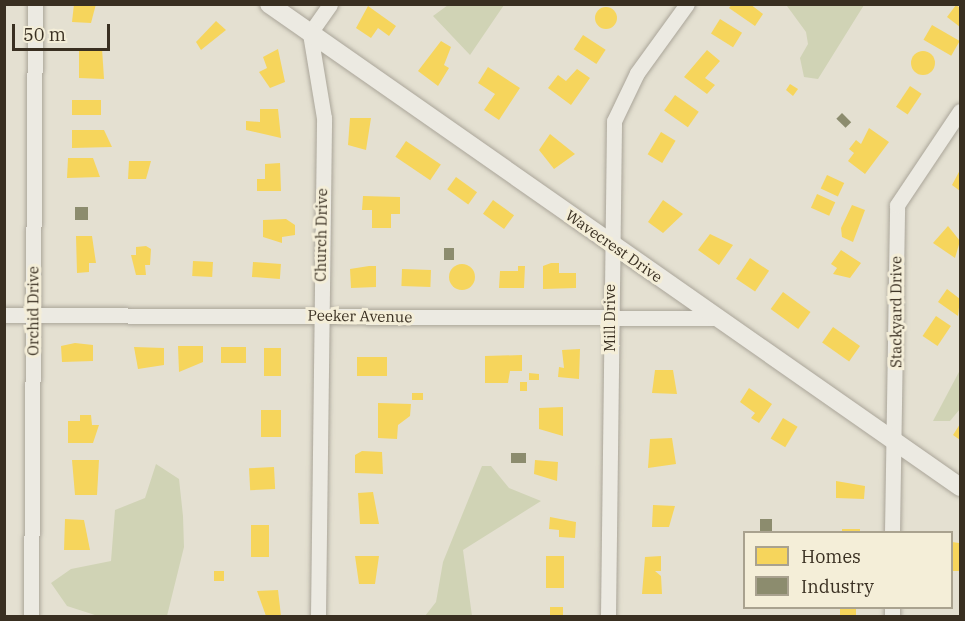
<!DOCTYPE html>
<html>
<head>
<meta charset="utf-8">
<style>
	body { margin:0 }
	#map { position:relative; width:965px; height:621px; overflow:hidden; background:#e4e0d1; font-family:"IBM Plex Serif",serif }
	div>[style] { position:absolute }
	.green>* { inset:0; background:#d0d3b5 }
	.homes>* { inset:0; background:#f6d55c; transform-origin:0 0 }
	.round { border-radius:50% }
	.industry>* { inset:0; background:#8c8c6e; transform-origin:0 0 }
	.roads { filter:drop-shadow(0 0 2px #aaa599) drop-shadow(0 0 2px #aaa599) }
	.minor>* { height:15px; margin:-7.5px; padding:0 7.5px; transform-origin:7.5px; border-radius:7.5px; background:#eceae2 }
	.tertiary>* { height:18px; margin:-9px; padding:0 9px; transform-origin:9px; border-radius:9px; background:#eceae2 }
	span { translate:-50% -50%; white-space:nowrap; text-align:center; line-height:1.15; -webkit-text-stroke:6px #f4eed8; paint-order:stroke }
	.street-label { font-size:15px; color:#392f21 }
	.frame { position:absolute; inset:0; border:6px solid #392f21; pointer-events:none }
	.legend { position:absolute; left:743px; top:531px; width:210px; height:78px; box-sizing:border-box; background:#f4eed8; border:2px solid #a9a28f; margin:0; padding:8px 10px; list-style:none; font-size:18px; color:#392f21 }
	.legend li { display:flex; align-items:center; gap:12px; height:30px }
	.legend b { width:30px; border:2px solid #a9a28f }
	.scale { position:absolute; left:12px; top:24px; width:98px; height:27px; box-sizing:border-box; border:3px solid #392f21; border-top:0; padding-left:8px; font-size:18px; line-height:21px; white-space:nowrap; color:#392f21; -webkit-text-stroke:4px #f4eed8; paint-order:stroke }
</style>
</head>
<body>
<div id="map">
	<div class="green">
		<div style="clip-path:polygon(448px 5px,448px 4px,504px 5px,470px 55px,433px 16px)"></div>
		<div style="clip-path:polygon(864px 5px,818px 79px,804px 77px,800px 58px,808px 44px,806px 32px,787px 6px)"></div>
		<div style="clip-path:polygon(960px 370px,960px 409px,950px 421px,933px 421px)"></div>
		<div style="clip-path:polygon(156px 464px,179px 479px,183px 516px,184px 547px,167px 616px,98px 616px,67px 606px,51px 583px,71px 569px,111px 561px,115px 510px,145px 498px)"></div>
		<div style="clip-path:polygon(482px 466px,491px 466px,509px 488px,541px 501px,463px 550px,472px 616px,425px 616px,436px 602px,443px 562px)"></div>
	</div>
	<div class="homes">
		<div style="clip-path:polygon(74px 4px,96px 4px,91px 23px,72px 22px)"></div>
		<div style="clip-path:polygon(732px 4px,750px 4px,763px 14px,755px 26px,729px 8px)"></div>
		<div style="clip-path:polygon(956px 5px,960px 8px,960px 27px,947px 17px)"></div>
		<div style="clip-path:polygon(368px 6px,396px 26px,389px 36px,378px 28px,371px 38px,356px 28px)"></div>
		<div class="round" style="left:595px;top:7px;width:22px;height:22px"></div>
		<div style="left:720px;top:19px;width:26px;height:17px;rotate:32deg"></div>
		<div style="clip-path:polygon(216px 21px,226px 30px,201px 50px,196px 42px)"></div>
		<div style="left:932px;top:25px;width:32px;height:17px;rotate:30deg"></div>
		<div style="left:583px;top:35px;width:27px;height:17px;rotate:33deg"></div>
		<div style="clip-path:polygon(441px 41px,451px 47px,444px 65px,449px 68px,438px 86px,418px 71px)"></div>
		<div style="clip-path:polygon(94px 48px,102px 48px,104px 79px,79px 78px,79px 50px)"></div>
		<div style="clip-path:polygon(278px 49px,285px 82px,270px 88px,259px 72px,267px 68px,263px 57px)"></div>
		<div style="clip-path:polygon(707px 50px,720px 61px,705px 78px,715px 85px,707px 94px,684px 77px)"></div>
		<div class="round" style="left:911px;top:51px;width:24px;height:24px"></div>
		<div style="clip-path:polygon(488px 67px,520px 88px,499px 120px,484px 110px,495px 94px,478px 83px)"></div>
		<div style="clip-path:polygon(577px 69px,590px 78px,571px 105px,548px 88px,558px 75px,566px 81px)"></div>
		<div style="clip-path:polygon(790px 84px,798px 89px,793px 96px,786px 90px)"></div>
		<div style="left:910px;top:86px;width:14px;height:25px;rotate:34deg"></div>
		<div style="left:675px;top:95px;width:29px;height:19px;rotate:35deg"></div>
		<div style="left:72px;top:100px;width:29px;height:15px"></div>
		<div style="clip-path:polygon(260px 109px,278px 109px,281px 138px,246px 130px,246px 121px,260px 122px)"></div>
		<div style="clip-path:polygon(350px 118px,371px 118px,366px 150px,348px 145px)"></div>
		<div style="clip-path:polygon(869px 128px,889px 142px,865px 174px,848px 161px,854px 153px,849px 149px,856px 140px,861px 144px)"></div>
		<div style="clip-path:polygon(72px 130px,104px 130px,112px 147px,72px 148px)"></div>
		<div style="left:661px;top:132px;width:17px;height:26px;rotate:31deg"></div>
		<div style="clip-path:polygon(550px 134px,575px 154px,554px 169px,539px 150px)"></div>
		<div style="left:406px;top:141px;width:42px;height:19px;rotate:34deg"></div>
		<div style="clip-path:polygon(68px 158px,93px 158px,100px 177px,67px 178px)"></div>
		<div style="clip-path:polygon(129px 161px,151px 161px,146px 179px,128px 179px)"></div>
		<div style="clip-path:polygon(280px 163px,281px 191px,257px 191px,257px 179px,265px 179px,265px 164px)"></div>
		<div style="clip-path:polygon(960px 170px,960px 191px,952px 185px)"></div>
		<div style="left:827px;top:175px;width:19px;height:15px;rotate:25deg"></div>
		<div style="left:456px;top:177px;width:26px;height:15px;rotate:36deg"></div>
		<div style="left:817px;top:194px;width:20px;height:15px;rotate:24deg"></div>
		<div style="clip-path:polygon(363px 196px,400px 197px,400px 214px,391px 214px,391px 228px,372px 228px,372px 210px,362px 210px)"></div>
		<div style="left:493px;top:200px;width:26px;height:17px;rotate:36deg"></div>
		<div style="clip-path:polygon(663px 200px,683px 214px,663px 233px,648px 222px)"></div>
		<div style="clip-path:polygon(852px 205px,865px 210px,853px 242px,842px 237px,841px 228px)"></div>
		<div style="clip-path:polygon(286px 219px,295px 225px,295px 235px,282px 237px,282px 243px,263px 237px,263px 220px)"></div>
		<div style="clip-path:polygon(948px 226px,960px 241px,955px 258px,933px 243px)"></div>
		<div style="clip-path:polygon(710px 234px,733px 245px,719px 265px,698px 250px)"></div>
		<div style="clip-path:polygon(76px 236px,92px 236px,96px 263px,89px 263px,89px 272px,77px 273px)"></div>
		<div style="clip-path:polygon(146px 246px,151px 249px,150px 265px,145px 265px,146px 275px,136px 275px,131px 255px,136px 255px,136px 247px)"></div>
		<div style="clip-path:polygon(841px 250px,861px 263px,850px 278px,833px 274px,837px 268px,831px 264px)"></div>
		<div style="left:750px;top:258px;width:23px;height:25px;rotate:34deg"></div>
		<div style="left:193px;top:261px;width:20px;height:15px;rotate:3deg"></div>
		<div style="left:253px;top:262px;width:28px;height:15px;rotate:4deg"></div>
		<div style="clip-path:polygon(551px 263px,559px 263px,559px 273px,576px 273px,576px 288px,543px 289px,543px 266px)"></div>
		<div class="round" style="left:449px;top:264px;width:26px;height:26px"></div>
		<div style="clip-path:polygon(369px 266px,376px 266px,376px 287px,351px 288px,350px 269px)"></div>
		<div style="clip-path:polygon(518px 266px,525px 266px,524px 288px,499px 288px,500px 271px,518px 271px)"></div>
		<div style="left:402px;top:269px;width:29px;height:17px;rotate:2deg"></div>
		<div style="clip-path:polygon(947px 289px,960px 299px,958px 316px,938px 302px)"></div>
		<div style="left:783px;top:292px;width:34px;height:21px;rotate:36deg"></div>
		<div style="left:936px;top:316px;width:18px;height:24px;rotate:34deg"></div>
		<div style="left:833px;top:327px;width:33px;height:19px;rotate:35deg"></div>
		<div style="clip-path:polygon(75px 343px,93px 345px,93px 361px,62px 362px,61px 346px)"></div>
		<div style="clip-path:polygon(178px 346px,203px 346px,203px 362px,179px 372px)"></div>
		<div style="clip-path:polygon(134px 347px,164px 348px,164px 365px,138px 369px)"></div>
		<div style="left:221px;top:347px;width:25px;height:16px"></div>
		<div style="left:264px;top:348px;width:17px;height:28px"></div>
		<div style="clip-path:polygon(580px 349px,579px 379px,558px 377px,559px 367px,564px 368px,562px 350px)"></div>
		<div style="clip-path:polygon(522px 355px,522px 371px,510px 371px,508px 383px,485px 383px,485px 356px)"></div>
		<div style="left:357px;top:357px;width:30px;height:19px"></div>
		<div style="clip-path:polygon(655px 370px,673px 370px,677px 394px,652px 393px)"></div>
		<div style="clip-path:polygon(529px 373px,539px 374px,539px 380px,529px 380px)"></div>
		<div style="left:520px;top:382px;width:7px;height:9px"></div>
		<div style="clip-path:polygon(749px 388px,772px 404px,759px 423px,751px 418px,755px 413px,740px 402px)"></div>
		<div style="left:412px;top:393px;width:11px;height:7px"></div>
		<div style="clip-path:polygon(378px 403px,411px 404px,410px 416px,398px 425px,397px 439px,378px 438px)"></div>
		<div style="clip-path:polygon(563px 407px,563px 436px,539px 429px,539px 408px)"></div>
		<div style="left:261px;top:410px;width:20px;height:27px"></div>
		<div style="clip-path:polygon(80px 415px,91px 415px,92px 425px,99px 425px,93px 443px,68px 443px,68px 421px,80px 421px)"></div>
		<div style="left:783px;top:418px;width:17px;height:24px;rotate:31deg"></div>
		<div style="clip-path:polygon(960px 424px,960px 440px,953px 435px)"></div>
		<div style="clip-path:polygon(672px 438px,676px 464px,648px 468px,650px 439px)"></div>
		<div style="clip-path:polygon(362px 451px,382px 452px,383px 474px,355px 473px,355px 455px)"></div>
		<div style="clip-path:polygon(72px 460px,99px 460px,97px 495px,75px 495px)"></div>
		<div style="clip-path:polygon(535px 460px,558px 462px,557px 481px,534px 474px)"></div>
		<div style="left:274px;top:467px;width:22px;height:25px;rotate:87deg"></div>
		<div style="clip-path:polygon(836px 481px,865px 486px,864px 499px,836px 498px)"></div>
		<div style="clip-path:polygon(373px 492px,379px 524px,360px 524px,358px 493px)"></div>
		<div style="clip-path:polygon(653px 505px,675px 506px,669px 527px,652px 527px)"></div>
		<div style="clip-path:polygon(550px 517px,576px 522px,575px 538px,559px 537px,559px 530px,549px 529px)"></div>
		<div style="clip-path:polygon(65px 519px,84px 520px,90px 550px,64px 550px)"></div>
		<div style="left:251px;top:525px;width:18px;height:32px"></div>
		<div style="left:842px;top:529px;width:18px;height:3px"></div>
		<div style="clip-path:polygon(952px 542px,959px 543px,960px 571px,952px 571px)"></div>
		<div style="clip-path:polygon(355px 556px,379px 556px,375px 584px,359px 584px)"></div>
		<div style="left:546px;top:556px;width:18px;height:32px"></div>
		<div style="clip-path:polygon(661px 556px,661px 571px,655px 571px,661px 576px,662px 594px,642px 594px,645px 557px)"></div>
		<div style="left:214px;top:571px;width:10px;height:10px"></div>
		<div style="clip-path:polygon(278px 590px,281px 616px,266px 616px,257px 591px)"></div>
		<div style="left:550px;top:607px;width:13px;height:9px"></div>
		<div style="left:840px;top:608px;width:16px;height:8px"></div>
	</div>
	<div class="industry">
		<div style="left:842px;top:113px;width:13px;height:8px;rotate:45deg"></div>
		<div style="left:75px;top:207px;width:13px;height:13px"></div>
		<div style="left:444px;top:248px;width:10px;height:12px"></div>
		<div style="left:511px;top:453px;width:15px;height:10px"></div>
		<div style="left:760px;top:519px;width:12px;height:13px"></div>
	</div>
	<div class="roads">
		<div class="minor">
			<div style="left:4px;top:315px;width:711px;rotate:0.24deg"></div>
			<div style="left:892px;top:532px;width:327px;rotate:-89.1deg"></div>
			<div style="left:897px;top:205px;width:113px;rotate:-56.2deg"></div>
			<div style="left:31px;top:616px;width:612px;rotate:-89.63deg"></div>
			<div style="left:318px;top:616px;width:498px;rotate:-89.3deg"></div>
			<div style="left:324px;top:118px;width:86px;rotate:-99.4deg"></div>
			<div style="left:310px;top:33px;width:35px;rotate:-55deg"></div>
			<div style="left:608px;top:616px;width:495px;rotate:-89.3deg"></div>
			<div style="left:614px;top:121px;width:53px;rotate:-64.4deg"></div>
			<div style="left:637px;top:73px;width:85px;rotate:-54.1deg"></div>
			<div style="left:892px;top:616px;width:8px;rotate:-90deg"></div>
		</div>
		<div class="tertiary">
			<div style="left:269px;top:4px;width:843px;rotate:34.95deg"></div>
		</div>
	</div>
	<div class="street-label">
		<span style="left:321px;top:235px;rotate:-89deg">Church Drive</span>
		<span style="left:614px;top:246px;rotate:35deg">Wavecrest Drive</span>
		<span style="left:33px;top:311px;rotate:-90deg">Orchid Drive</span>
		<span style="left:896px;top:312px;rotate:-90deg">Stackyard Drive</span>
		<span style="left:360px;top:316px;rotate:1deg">Peeker Avenue</span>
		<span style="left:610px;top:318px;rotate:-90deg">Mill Drive</span>
	</div>
	<div class="frame"></div>
	<ul class="legend">
	<li><b style="height:16px;background:#f6d55c"></b>Homes</li>
	<li><b style="height:16px;background:#8c8c6e"></b>Industry</li>
	</ul>
	<div class="scale">50 m</div>
</div>
</body>
</html>
